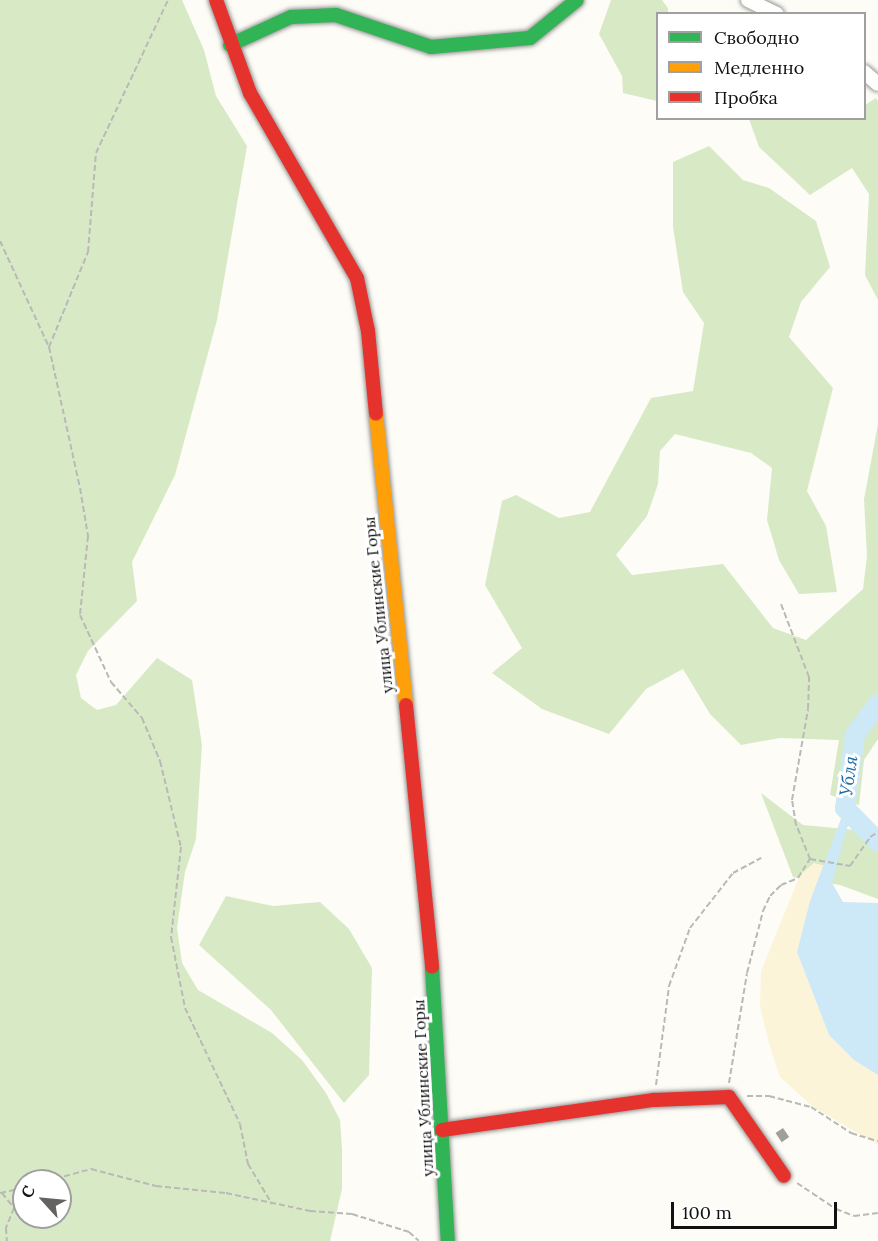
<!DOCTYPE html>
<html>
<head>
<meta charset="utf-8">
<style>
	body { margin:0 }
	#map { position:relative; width:878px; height:1241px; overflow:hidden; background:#fdfcf7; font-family:Lora,serif }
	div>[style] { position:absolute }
	.forest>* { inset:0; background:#d8eac5 }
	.sand>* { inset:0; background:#fcf4d9 }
	.water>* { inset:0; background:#cde8f7 }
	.river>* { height:20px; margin:-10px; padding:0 10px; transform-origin:10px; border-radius:10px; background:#cde8f7 }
	.building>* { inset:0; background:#a19f9c; transform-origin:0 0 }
	.path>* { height:2px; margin-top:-1px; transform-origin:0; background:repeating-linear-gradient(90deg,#b9b9b8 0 6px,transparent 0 9px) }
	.roads { filter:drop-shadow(0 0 2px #979795) drop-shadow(0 0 2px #979795) }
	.street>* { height:14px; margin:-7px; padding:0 7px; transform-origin:7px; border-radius:7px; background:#fffffe }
	.fast>* { height:14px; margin:-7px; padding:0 7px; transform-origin:7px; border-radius:7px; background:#30b455 }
	.slow>* { height:14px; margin:-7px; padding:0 7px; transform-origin:7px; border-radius:7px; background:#ff9f0a }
	.jam>* { height:14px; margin:-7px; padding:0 7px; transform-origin:7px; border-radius:7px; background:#e5322d }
	span { translate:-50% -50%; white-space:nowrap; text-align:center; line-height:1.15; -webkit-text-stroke:6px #fff; paint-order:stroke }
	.street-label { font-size:16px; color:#111 }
	.water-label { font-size:18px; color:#1768a6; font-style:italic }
	.legend { position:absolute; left:656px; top:12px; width:210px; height:108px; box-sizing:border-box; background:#fff; border:2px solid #a0a0a0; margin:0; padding:8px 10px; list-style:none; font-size:18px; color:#111 }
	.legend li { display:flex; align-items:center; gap:12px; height:30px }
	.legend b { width:30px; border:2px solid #a0a0a0 }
	.north { position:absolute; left:12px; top:1169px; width:60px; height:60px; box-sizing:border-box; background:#fff; border:2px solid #a0a0a0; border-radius:50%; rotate:297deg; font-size:16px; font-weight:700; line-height:24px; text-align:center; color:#111 }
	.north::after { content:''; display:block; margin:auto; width:21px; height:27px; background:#646362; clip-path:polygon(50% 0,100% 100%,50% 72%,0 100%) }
	.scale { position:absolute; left:671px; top:1202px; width:166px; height:27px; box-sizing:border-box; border:3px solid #111; border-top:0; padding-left:8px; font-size:18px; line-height:21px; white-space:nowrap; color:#111; -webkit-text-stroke:4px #fff; paint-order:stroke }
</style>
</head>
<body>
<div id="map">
	<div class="forest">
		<div style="clip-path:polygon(evenodd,0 0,182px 0,204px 50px,216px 96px,247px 146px,217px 320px,175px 475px,132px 562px,137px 601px,88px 651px,76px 675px,81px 698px,97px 710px,116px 705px,157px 658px,192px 680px,202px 745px,196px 839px,185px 872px,177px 928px,182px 963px,198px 990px,272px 1033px,302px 1060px,326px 1093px,340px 1120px,342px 1149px,342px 1189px,330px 1241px,0 1241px,0 0,24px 1181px,60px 1181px,60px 1217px,24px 1217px,24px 1181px)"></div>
		<div style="clip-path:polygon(611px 0,662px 0,668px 8px,668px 13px,658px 14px,657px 101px,623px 93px,622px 76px,599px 34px)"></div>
		<div style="clip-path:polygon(876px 98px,878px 101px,878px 300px,865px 275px,869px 194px,852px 168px,810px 195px,759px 147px,749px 119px,864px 118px,865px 105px)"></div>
		<div style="clip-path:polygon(709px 146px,743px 180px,769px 188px,816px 221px,830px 267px,801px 302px,789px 337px,833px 388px,807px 491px,826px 526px,837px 592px,799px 594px,779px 560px,767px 520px,772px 468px,751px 453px,675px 434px,660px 451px,658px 484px,647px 516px,616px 555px,632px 575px,723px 564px,773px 628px,806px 640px,863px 589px,867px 556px,864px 499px,878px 424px,878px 739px,864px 760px,859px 805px,830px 795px,839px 740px,780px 738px,741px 745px,710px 714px,683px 669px,646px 689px,609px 734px,542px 709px,492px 673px,522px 648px,485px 585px,502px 501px,516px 495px,559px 518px,590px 512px,651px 398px,693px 391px,704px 323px,683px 292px,673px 227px,673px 162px)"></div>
		<div style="clip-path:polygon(761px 793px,803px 825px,857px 830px,878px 846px,878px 899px,840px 885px,793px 877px)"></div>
		<div style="clip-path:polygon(226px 896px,273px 906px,320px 902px,349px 929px,372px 968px,369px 1075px,344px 1103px,271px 1010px,199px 945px)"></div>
	</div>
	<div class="sand">
		<div style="clip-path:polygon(814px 863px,826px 866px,810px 901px,797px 952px,829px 1035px,854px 1060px,878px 1075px,878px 1145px,813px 1107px,780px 1077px,769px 1044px,760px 1006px,761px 971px,800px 875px)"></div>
	</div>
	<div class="water">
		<div style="clip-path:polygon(845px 808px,855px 817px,847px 828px,832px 883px,843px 902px,878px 903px,878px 1075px,854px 1060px,829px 1035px,797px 952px,810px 901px)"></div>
	</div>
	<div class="river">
		<div style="left:878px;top:704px;width:39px;rotate:127deg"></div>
		<div style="left:855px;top:735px;width:74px;rotate:97.8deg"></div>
		<div style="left:845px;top:808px;width:47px;rotate:45.9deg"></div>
	</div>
	<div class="building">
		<div style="left:783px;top:1128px;width:11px;height:9px;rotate:56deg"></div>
	</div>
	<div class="path">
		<div style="left:0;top:241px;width:117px;rotate:65.2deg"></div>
		<div style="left:49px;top:347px;width:144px;rotate:77.6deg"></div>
		<div style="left:80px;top:488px;width:49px;rotate:80.5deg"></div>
		<div style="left:88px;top:536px;width:79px;rotate:95.8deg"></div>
		<div style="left:80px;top:615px;width:74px;rotate:65.2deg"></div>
		<div style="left:111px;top:682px;width:48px;rotate:49.3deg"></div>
		<div style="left:142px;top:718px;width:47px;rotate:67.3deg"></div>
		<div style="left:160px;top:761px;width:89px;rotate:76.3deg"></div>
		<div style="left:181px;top:847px;width:91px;rotate:96.3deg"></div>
		<div style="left:171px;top:937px;width:72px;rotate:78.8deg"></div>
		<div style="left:185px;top:1008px;width:128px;rotate:64.6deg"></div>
		<div style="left:240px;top:1124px;width:41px;rotate:78.7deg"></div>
		<div style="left:248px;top:1164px;width:47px;rotate:59deg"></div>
		<div style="left:49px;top:347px;width:103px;rotate:-67.7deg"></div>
		<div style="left:88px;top:252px;width:99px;rotate:-85.4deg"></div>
		<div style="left:96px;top:153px;width:169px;rotate:-64.8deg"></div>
		<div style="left:810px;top:859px;width:41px;rotate:9.9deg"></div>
		<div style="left:850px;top:866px;width:35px;rotate:-55deg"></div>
		<div style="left:870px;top:837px;width:9px;rotate:-32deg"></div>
		<div style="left:729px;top:1083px;width:111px;rotate:-80.7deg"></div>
		<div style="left:747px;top:973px;width:64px;rotate:-75.5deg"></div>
		<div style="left:763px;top:911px;width:17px;rotate:-65deg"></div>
		<div style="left:770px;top:896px;width:16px;rotate:-45deg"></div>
		<div style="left:781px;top:885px;width:18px;rotate:-22deg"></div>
		<div style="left:798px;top:878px;width:22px;rotate:-58deg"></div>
		<div style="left:810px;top:859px;width:37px;rotate:-112deg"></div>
		<div style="left:796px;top:825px;width:25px;rotate:-99deg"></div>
		<div style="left:792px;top:800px;width:92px;rotate:-80deg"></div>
		<div style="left:808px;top:709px;width:32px;rotate:-88deg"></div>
		<div style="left:809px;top:677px;width:78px;rotate:-111deg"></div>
		<div style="left:656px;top:1085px;width:100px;rotate:-82.5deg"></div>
		<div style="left:669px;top:986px;width:62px;rotate:-70.1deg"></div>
		<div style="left:690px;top:928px;width:70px;rotate:-52deg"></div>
		<div style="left:733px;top:873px;width:32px;rotate:-28deg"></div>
		<div style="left:747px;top:1096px;width:22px"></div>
		<div style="left:769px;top:1096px;width:43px;rotate:14.7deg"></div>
		<div style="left:811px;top:1107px;width:48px;rotate:33deg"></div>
		<div style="left:851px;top:1133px;width:28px;rotate:17deg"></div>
		<div style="left:47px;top:1181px;width:46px;rotate:-15.3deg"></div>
		<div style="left:91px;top:1169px;width:67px;rotate:14.7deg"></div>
		<div style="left:156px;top:1186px;width:70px;rotate:5.7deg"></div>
		<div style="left:226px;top:1193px;width:86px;rotate:12.1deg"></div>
		<div style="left:310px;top:1211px;width:42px;rotate:4.1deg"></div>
		<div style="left:352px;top:1214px;width:60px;rotate:17.5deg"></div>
		<div style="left:409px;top:1232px;width:13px;rotate:42deg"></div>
		<div style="left:797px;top:1183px;width:47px;rotate:33.7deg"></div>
		<div style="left:836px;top:1209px;width:19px;rotate:21deg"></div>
		<div style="left:854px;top:1216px;width:24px;rotate:-7deg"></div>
		<div style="left:0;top:1193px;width:25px;rotate:-12deg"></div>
		<div style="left:2px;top:1193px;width:19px;rotate:51deg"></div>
		<div style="left:14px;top:1208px;width:22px;rotate:112deg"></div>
		<div style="left:6px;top:1228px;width:13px;rotate:86deg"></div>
	</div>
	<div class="roads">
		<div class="street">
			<div style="left:748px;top:0;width:32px;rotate:26deg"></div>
			<div style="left:864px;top:72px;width:18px;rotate:41deg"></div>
		</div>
		<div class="fast">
			<div style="left:230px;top:45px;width:67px;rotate:-24.7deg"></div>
			<div style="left:291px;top:17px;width:45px;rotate:-2.5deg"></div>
			<div style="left:336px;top:15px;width:100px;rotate:18.6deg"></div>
			<div style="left:431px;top:47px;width:99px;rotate:-5.2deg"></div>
			<div style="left:530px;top:38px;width:60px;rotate:-39deg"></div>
			<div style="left:432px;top:967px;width:274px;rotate:86.7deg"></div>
		</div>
		<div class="slow">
			<div style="left:376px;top:414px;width:293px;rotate:84.1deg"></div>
		</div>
		<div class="jam">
			<div style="left:216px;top:0;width:99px;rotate:69.9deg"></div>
			<div style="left:250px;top:93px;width:214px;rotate:60deg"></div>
			<div style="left:357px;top:278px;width:54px;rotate:78.3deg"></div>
			<div style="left:368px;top:331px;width:83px;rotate:84.5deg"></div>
			<div style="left:406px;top:705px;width:263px;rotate:84.3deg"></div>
			<div style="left:442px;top:1130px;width:214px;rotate:-8.1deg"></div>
			<div style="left:654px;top:1100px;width:75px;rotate:-2.3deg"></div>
			<div style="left:729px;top:1097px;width:96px;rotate:55.2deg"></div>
		</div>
	</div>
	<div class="street-label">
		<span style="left:378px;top:605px;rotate:-96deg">улица Ублинские Горы</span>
		<span style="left:423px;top:1088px;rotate:-93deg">улица Ублинские Горы</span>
	</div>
	<div class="water-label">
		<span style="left:849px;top:776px;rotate:-82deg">Убля</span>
	</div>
	<ul class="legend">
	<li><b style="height:8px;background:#30b455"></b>Свободно</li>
	<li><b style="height:8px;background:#ff9f0a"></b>Медленно</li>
	<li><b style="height:8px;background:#e5322d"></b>Пробка</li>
	</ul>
	<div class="north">С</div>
	<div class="scale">100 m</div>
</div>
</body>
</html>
